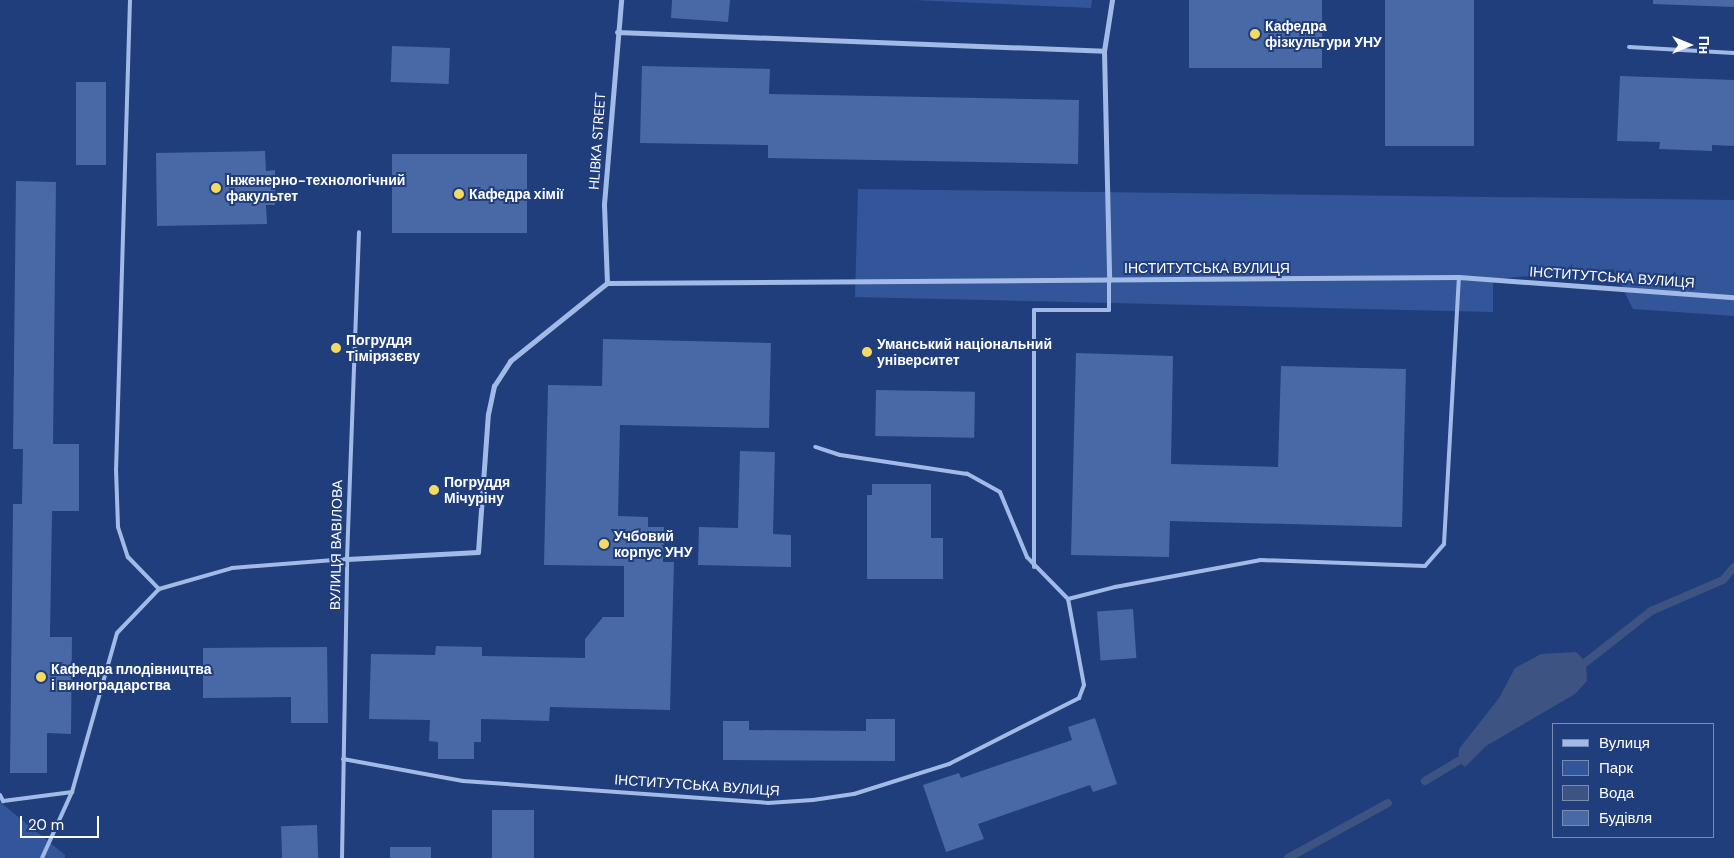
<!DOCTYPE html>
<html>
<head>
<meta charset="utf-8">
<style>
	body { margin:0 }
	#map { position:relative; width:1734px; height:858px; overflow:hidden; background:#203e7c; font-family:"DM Sans",sans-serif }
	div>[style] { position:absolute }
	.green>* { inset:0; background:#33569a }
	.water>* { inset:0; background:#3d5482 }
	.stream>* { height:8px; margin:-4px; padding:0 4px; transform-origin:4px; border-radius:4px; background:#3d5482 }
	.building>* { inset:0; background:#4868a6; transform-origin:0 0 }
	.lane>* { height:4px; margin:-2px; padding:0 2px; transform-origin:2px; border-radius:2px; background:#a2bae6 }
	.street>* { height:5px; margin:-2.5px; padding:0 2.5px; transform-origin:2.5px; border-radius:2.5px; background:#a2bae6 }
	.dots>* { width:14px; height:14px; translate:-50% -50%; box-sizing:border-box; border:2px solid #203e7c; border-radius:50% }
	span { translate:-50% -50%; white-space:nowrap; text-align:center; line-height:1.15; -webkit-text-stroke:4px #203e7c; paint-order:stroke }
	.poi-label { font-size:14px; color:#fff; font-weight:700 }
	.left { translate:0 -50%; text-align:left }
	.street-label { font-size:14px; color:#fff }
	.legend { position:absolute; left:1552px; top:723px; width:162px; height:115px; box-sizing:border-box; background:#203e7c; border:1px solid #798bb0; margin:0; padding:6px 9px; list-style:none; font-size:15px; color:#fff }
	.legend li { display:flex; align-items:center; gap:10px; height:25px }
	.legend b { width:25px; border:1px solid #798bb0 }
	.north { position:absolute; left:1664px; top:20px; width:50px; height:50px; -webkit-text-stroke:4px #203e7c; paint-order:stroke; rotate:90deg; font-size:14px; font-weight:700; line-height:20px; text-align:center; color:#fff }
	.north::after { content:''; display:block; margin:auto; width:18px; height:22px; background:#fff; clip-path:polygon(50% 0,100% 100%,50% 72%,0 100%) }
	.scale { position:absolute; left:20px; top:816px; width:79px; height:22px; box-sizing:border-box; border:2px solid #fff; border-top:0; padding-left:6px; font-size:15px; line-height:18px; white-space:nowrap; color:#fff; -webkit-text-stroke:4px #203e7c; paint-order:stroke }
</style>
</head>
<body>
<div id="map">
	<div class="green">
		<div style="clip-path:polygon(913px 0,1092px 0,1091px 8px)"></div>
		<div style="clip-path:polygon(858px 189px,1734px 200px,1734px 316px,1633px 309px,1613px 269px,1493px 279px,1493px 312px,855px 297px)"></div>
		<div style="clip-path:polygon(0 802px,65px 855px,65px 858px,0 858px)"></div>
	</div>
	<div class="water">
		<div style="clip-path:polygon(1576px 652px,1586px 662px,1587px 681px,1575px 694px,1486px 746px,1465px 767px,1458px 761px,1459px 749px,1499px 698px,1515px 668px,1541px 654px)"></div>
	</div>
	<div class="stream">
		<div style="left:1586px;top:662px;width:83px;rotate:-38.1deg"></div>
		<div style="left:1651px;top:611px;width:78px;rotate:-23.3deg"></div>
		<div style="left:1723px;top:580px;width:17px;rotate:-50deg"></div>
		<div style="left:1425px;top:781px;width:39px;rotate:-31deg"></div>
		<div style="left:1288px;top:858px;width:114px;rotate:-28.8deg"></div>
	</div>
	<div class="building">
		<div style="clip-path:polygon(672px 0,730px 0,728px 22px,671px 18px)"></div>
		<div style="left:1189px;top:0;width:133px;height:68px"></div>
		<div style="left:1385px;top:0;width:89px;height:146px"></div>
		<div style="clip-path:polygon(1653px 0,1734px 0,1734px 7px,1653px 4px)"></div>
		<div style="left:392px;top:46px;width:58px;height:36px;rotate:2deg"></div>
		<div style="clip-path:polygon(642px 66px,770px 69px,769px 94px,1079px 100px,1078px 164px,768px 158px,768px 145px,640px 143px)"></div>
		<div style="clip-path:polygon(1620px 76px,1734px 80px,1734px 146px,1712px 145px,1712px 151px,1659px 149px,1660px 142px,1617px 141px)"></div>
		<div style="left:76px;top:82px;width:30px;height:83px"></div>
		<div style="clip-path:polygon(265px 151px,266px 171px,275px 170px,275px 205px,266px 205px,267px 224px,157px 226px,156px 153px)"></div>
		<div style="left:392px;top:154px;width:135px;height:79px"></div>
		<div style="clip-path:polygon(16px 181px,56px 182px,53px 444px,79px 444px,79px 511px,52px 511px,50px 637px,72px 637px,71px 734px,47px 733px,47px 773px,10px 773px,13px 504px,22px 504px,23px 449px,13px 449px)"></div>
		<div style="clip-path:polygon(603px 339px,771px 343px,769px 428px,620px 425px,618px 516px,648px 517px,648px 527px,664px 527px,663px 562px,674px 562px,670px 710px,550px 707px,549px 721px,481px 719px,481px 742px,474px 742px,474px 759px,438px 759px,438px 742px,429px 741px,430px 720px,369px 719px,371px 654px,435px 655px,436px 646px,482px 647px,482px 656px,585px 658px,585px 639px,603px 617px,624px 617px,624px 566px,544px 565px,548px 385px,602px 386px)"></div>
		<div style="clip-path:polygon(1076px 353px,1173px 356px,1171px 464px,1278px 467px,1281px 366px,1406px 369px,1402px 527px,1170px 521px,1169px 557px,1071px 555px)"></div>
		<div style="left:876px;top:390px;width:99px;height:46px;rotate:1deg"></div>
		<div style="clip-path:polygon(740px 451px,775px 452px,773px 534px,791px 535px,791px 567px,698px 565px,699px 527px,738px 528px)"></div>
		<div style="clip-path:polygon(872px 484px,931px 484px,931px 538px,943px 538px,943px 579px,867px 579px,867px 495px,872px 495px)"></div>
		<div style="left:1133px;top:609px;width:49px;height:36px;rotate:86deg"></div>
		<div style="clip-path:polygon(327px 647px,328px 723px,291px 723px,291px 697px,203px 698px,203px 648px)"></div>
		<div style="clip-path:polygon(1095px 718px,1117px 784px,1093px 792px,1090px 785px,978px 824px,984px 839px,946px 852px,923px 785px,959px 773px,961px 778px,1072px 740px,1068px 727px)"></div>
		<div style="clip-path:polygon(866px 719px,895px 719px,895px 761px,723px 760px,723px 721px,749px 721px,749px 730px,866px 731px)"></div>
		<div style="left:492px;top:810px;width:42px;height:48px"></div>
		<div style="left:317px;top:825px;width:33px;height:36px;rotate:88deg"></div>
		<div style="left:431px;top:847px;width:11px;height:41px;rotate:90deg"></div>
	</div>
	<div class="lane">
		<div style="left:130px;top:0;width:469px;rotate:91.7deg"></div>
		<div style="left:116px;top:469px;width:58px;rotate:88deg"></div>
		<div style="left:118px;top:527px;width:32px;rotate:72deg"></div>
		<div style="left:128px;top:557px;width:45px;rotate:45.9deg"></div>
		<div style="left:1629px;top:47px;width:105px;rotate:3.3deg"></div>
		<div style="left:1034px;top:567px;width:257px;rotate:-90deg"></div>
		<div style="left:1034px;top:310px;width:75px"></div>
		<div style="left:1109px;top:310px;width:30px;rotate:-90deg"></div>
		<div style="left:1068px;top:599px;width:49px;rotate:-14.3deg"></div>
		<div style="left:1115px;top:587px;width:147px;rotate:-10.5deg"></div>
		<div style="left:1260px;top:560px;width:165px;rotate:2.1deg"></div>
		<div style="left:1425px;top:566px;width:29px;rotate:-49deg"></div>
		<div style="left:1444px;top:544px;width:267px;rotate:-86.8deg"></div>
		<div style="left:343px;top:759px;width:122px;rotate:10.4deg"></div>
		<div style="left:463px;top:781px;width:306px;rotate:4.1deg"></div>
		<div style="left:768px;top:803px;width:45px;rotate:-3.8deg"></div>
		<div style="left:813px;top:800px;width:41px;rotate:-8.3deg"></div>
		<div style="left:854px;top:794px;width:100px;rotate:-17.5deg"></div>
		<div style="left:949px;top:764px;width:146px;rotate:-26.9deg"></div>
		<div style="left:1079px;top:698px;width:14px;rotate:-69deg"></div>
		<div style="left:1084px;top:685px;width:87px;rotate:-100.5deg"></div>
		<div style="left:1068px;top:599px;width:59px;rotate:-134.3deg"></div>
		<div style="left:1027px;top:557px;width:70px;rotate:-112.6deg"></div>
		<div style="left:1000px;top:492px;width:38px;rotate:-151deg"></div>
		<div style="left:967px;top:474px;width:128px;rotate:-171.5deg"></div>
		<div style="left:840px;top:455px;width:26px;rotate:-162deg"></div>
		<div style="left:0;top:795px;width:7px;rotate:63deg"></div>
		<div style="left:3px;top:801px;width:70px;rotate:-7.4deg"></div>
		<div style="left:72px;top:792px;width:165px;rotate:-74.2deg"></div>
		<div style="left:117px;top:633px;width:61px;rotate:-46.3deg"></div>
		<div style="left:159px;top:589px;width:76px;rotate:-16deg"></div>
		<div style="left:232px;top:568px;width:115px;rotate:-4.5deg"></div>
		<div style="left:42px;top:858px;width:72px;rotate:-65.6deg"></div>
		<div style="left:342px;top:858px;width:299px;rotate:-89deg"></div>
		<div style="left:347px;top:559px;width:327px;rotate:-87.9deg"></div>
	</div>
	<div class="street">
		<div style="left:617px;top:32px;width:487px;rotate:2.2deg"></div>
		<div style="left:1104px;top:51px;width:229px;rotate:88.7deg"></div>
		<div style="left:1104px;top:51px;width:52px;rotate:-81.1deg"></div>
		<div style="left:607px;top:283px;width:79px;rotate:-92.2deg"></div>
		<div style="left:604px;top:204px;width:205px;rotate:-85.2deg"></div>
		<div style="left:347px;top:559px;width:131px;rotate:-3.1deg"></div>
		<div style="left:478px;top:552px;width:138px;rotate:-85.9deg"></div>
		<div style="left:488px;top:414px;width:29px;rotate:-78deg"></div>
		<div style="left:494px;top:386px;width:30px;rotate:-57deg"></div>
		<div style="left:510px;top:361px;width:124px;rotate:-38.8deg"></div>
		<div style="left:607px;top:283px;width:852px;rotate:-0.4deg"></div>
		<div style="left:1459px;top:277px;width:276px;rotate:4.2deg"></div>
	</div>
	<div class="dots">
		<div style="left:1255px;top:34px;background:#f4da63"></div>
		<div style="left:216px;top:188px;background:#f4da63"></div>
		<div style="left:459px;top:194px;background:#f4da63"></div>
		<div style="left:336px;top:348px;background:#f4da63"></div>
		<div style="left:867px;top:352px;background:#f4da63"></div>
		<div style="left:434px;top:490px;background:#f4da63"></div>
		<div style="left:604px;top:544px;background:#f4da63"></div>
		<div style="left:41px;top:677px;background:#f4da63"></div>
	</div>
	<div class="poi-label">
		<span class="left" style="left:1265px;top:34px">Кафедра<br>фізкультури УНУ</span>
		<span class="left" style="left:226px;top:188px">Інженерно-технологічний<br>факультет</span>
		<span class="left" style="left:469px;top:194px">Кафедра хімії</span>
		<span class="left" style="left:346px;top:348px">Погруддя<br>Тімірязєву</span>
		<span class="left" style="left:877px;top:352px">Уманський національний<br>університет</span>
		<span class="left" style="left:444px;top:490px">Погруддя<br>Мічуріну</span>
		<span class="left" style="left:614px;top:544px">Учбовий<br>корпус УНУ</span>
		<span class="left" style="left:51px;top:677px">Кафедра плодівництва<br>і виноградарства</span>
	</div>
	<div class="street-label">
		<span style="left:597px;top:141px;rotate:-86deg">HLIBKA STREET</span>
		<span style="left:1207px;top:268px">ІНСТИТУТСЬКА ВУЛИЦЯ</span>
		<span style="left:1612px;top:277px;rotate:4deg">ІНСТИТУТСЬКА ВУЛИЦЯ</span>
		<span style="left:336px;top:545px;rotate:-89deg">ВУЛИЦЯ ВАВІЛОВА</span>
		<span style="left:697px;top:785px;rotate:4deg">ІНСТИТУТСЬКА ВУЛИЦЯ</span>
	</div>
	<ul class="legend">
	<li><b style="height:6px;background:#a2bae6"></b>Вулиця</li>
	<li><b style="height:14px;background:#33569a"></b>Парк</li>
	<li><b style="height:14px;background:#3d5482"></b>Вода</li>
	<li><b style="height:14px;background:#4868a6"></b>Будівля</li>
	</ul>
	<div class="north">Пн</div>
	<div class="scale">20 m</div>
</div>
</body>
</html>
